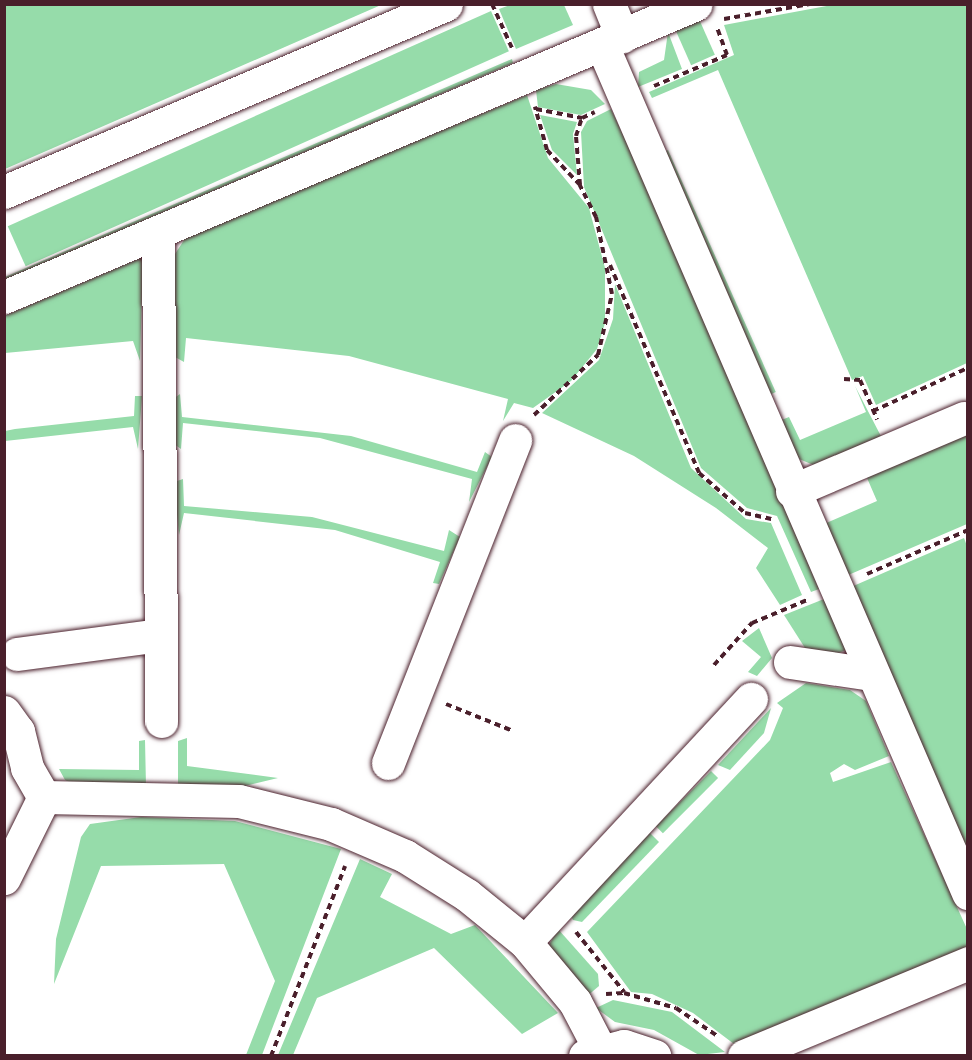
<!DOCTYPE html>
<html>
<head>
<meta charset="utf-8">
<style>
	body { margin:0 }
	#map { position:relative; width:972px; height:1060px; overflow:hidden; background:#fff; font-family:Kalam,sans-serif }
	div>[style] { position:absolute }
	.green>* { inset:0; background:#96dcaa; transform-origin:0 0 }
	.path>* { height:4px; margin-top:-2px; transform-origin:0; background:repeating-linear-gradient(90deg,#4a1f2b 0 6px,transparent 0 10.5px) }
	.roads { filter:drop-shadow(0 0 2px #4a1f2b) drop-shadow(0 0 2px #4a1f2b) }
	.minor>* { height:33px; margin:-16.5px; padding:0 16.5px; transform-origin:16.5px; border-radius:16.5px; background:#fff }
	span { translate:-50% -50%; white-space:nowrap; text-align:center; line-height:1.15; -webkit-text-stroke:6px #fff; paint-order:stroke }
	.frame { position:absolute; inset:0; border:6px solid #4a1f2b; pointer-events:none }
</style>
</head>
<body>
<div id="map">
	<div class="green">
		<div style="clip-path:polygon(5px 4px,381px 4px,381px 5px,5px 169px)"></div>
		<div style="clip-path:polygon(510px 5px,564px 5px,573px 25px,516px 49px,499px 9px)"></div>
		<div style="clip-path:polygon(832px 5px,967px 5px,967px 363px,876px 405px,863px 376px,852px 380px,718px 70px,652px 98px,649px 92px,734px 55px,724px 25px)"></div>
		<div style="left:491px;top:11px;width:44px;height:529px;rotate:66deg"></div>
		<div style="left:699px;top:19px;width:39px;height:26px;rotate:66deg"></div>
		<div style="clip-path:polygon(668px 32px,682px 69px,638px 87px,639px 72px,664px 60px)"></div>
		<div style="clip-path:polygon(512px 59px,513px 63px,5px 280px,5px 277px)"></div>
		<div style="clip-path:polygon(556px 84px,591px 90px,605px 104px,581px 115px,538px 107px,536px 90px)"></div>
		<div style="clip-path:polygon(527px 95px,548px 158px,589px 208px,605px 268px,605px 323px,597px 349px,571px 381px,533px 408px,514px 403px,503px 421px,508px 399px,349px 356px,186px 338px,184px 362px,175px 357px,175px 254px,186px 237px)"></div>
		<div style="clip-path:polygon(611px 109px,653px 199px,819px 589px,811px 592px,777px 516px,747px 508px,701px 468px,584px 187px,581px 132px,587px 121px)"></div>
		<div style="clip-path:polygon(540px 115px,577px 122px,573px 134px,577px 175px,552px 150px)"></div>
		<div style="left:668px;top:150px;width:265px;height:6px;rotate:66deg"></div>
		<div style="clip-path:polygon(143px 257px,140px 361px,133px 341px,5px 353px,4px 316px)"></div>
		<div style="clip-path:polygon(615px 284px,691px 468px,746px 519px,771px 523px,802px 595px,780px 605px,756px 568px,768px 548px,716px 508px,634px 456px,542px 413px,599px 360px,613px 319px)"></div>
		<div style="clip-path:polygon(855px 386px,884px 442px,816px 466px,799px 459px,779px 421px,789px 417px,800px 440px,866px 412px)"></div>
		<div style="clip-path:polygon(180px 394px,182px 417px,351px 436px,477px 472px,485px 452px,492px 457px,469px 502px,472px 479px,320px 438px,183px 423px,181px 449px,174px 444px,173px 399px)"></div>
		<div style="clip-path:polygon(135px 396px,142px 396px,138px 449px,133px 427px,5px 441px,5px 431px,15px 429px,134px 416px)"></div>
		<div style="clip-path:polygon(967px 427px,967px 524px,846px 576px,824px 524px,877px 501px,864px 471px)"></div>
		<div style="clip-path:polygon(183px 479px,184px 506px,312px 517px,444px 551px,449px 530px,460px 537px,439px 584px,433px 583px,440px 562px,335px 530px,184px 513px,179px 535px,174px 482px)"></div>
		<div style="clip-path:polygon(964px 538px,967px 546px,967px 857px,851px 587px)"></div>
		<div style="clip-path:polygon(824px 599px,846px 650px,836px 654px,805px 648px,784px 615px)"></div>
		<div style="clip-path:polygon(759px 628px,772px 658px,757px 676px,748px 672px,761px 657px,742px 641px)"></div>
		<div style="clip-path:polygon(806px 683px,850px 690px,866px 701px,889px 756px,855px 770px,844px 764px,830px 773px,833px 782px,891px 762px,967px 929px,968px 947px,738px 1047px,693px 1013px,652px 994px,631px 992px,587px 932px,770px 740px,783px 708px,777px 703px)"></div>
		<div style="clip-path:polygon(771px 708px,764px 733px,730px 770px,718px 765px)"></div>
		<div style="clip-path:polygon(187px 738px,187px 766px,278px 778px,241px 787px,178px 784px,178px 741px)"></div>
		<div style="clip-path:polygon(145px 740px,146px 786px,81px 788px,65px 780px,59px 769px,139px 770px,139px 741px)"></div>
		<div style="left:711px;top:771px;width:10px;height:78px;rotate:45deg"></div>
		<div style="clip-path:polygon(141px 817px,235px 821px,341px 849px,262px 1055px,246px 1055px,275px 981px,224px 864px,101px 866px,54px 984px,56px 939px,81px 837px,90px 824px)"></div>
		<div style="clip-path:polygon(650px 833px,659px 842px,582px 922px,573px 920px,571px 916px)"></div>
		<div style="clip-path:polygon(360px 859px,392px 874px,380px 897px,451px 934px,475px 925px,558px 1013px,522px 1034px,434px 948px,317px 998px,293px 1055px,278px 1055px)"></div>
		<div style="clip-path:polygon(558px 929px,598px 974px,599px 986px,586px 997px,549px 945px)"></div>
		<div style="clip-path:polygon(613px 1000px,672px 1012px,725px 1052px,699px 1055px,654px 1030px,615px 1022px,596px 1008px)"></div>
	</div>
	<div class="path">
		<div style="left:492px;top:4px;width:48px;rotate:65.6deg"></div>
		<div style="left:724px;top:19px;width:87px;rotate:-9.9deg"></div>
		<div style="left:654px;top:86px;width:79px;rotate:-23deg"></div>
		<div style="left:727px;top:55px;width:30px;rotate:-110deg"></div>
		<div style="left:536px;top:109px;width:47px;rotate:11.1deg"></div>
		<div style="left:582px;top:118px;width:14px;rotate:-25deg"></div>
		<div style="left:580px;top:185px;width:49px;rotate:-94.7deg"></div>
		<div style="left:576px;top:136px;width:19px;rotate:-72deg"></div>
		<div style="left:610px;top:265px;width:226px;rotate:66.8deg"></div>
		<div style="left:699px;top:473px;width:61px;rotate:41deg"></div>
		<div style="left:745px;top:513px;width:27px;rotate:13deg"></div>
		<div style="left:844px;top:379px;width:16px;rotate:4deg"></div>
		<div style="left:860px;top:380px;width:43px;rotate:66.4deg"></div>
		<div style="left:873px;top:411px;width:104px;rotate:-24.4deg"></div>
		<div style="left:534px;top:415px;width:88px;rotate:-43.2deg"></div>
		<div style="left:598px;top:355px;width:63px;rotate:-77.1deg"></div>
		<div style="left:612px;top:294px;width:79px;rotate:-101.7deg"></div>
		<div style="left:596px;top:217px;width:36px;rotate:-117deg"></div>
		<div style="left:580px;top:185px;width:48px;rotate:-133.3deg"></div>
		<div style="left:547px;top:150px;width:45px;rotate:-105.6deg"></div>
		<div style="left:867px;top:574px;width:110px;rotate:-23.5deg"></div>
		<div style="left:714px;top:665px;width:57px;rotate:-47.9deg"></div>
		<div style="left:752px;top:623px;width:60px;rotate:-22.7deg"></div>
		<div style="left:446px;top:704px;width:72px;rotate:21.9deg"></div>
		<div style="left:576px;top:932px;width:77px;rotate:51.3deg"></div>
		<div style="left:606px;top:994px;width:18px;rotate:-3deg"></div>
		<div style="left:624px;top:993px;width:54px;rotate:16.1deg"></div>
		<div style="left:676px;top:1008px;width:52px;rotate:34deg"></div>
		<div style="left:271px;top:1056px;width:204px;rotate:-68.7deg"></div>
	</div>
	<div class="roads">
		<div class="minor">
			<div style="left:609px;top:4px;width:35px;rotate:68deg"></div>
			<div style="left:602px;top:45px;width:924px;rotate:66.65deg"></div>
			<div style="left:4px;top:192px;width:480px;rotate:-23deg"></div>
			<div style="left:158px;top:232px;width:489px;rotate:89.6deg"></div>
			<div style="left:4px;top:297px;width:751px;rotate:-22.95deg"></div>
			<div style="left:792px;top:491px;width:187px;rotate:-23deg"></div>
			<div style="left:17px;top:654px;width:144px;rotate:-7.6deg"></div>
			<div style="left:790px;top:662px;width:82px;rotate:8.4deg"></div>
			<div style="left:4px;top:712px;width:24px;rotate:54deg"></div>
			<div style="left:18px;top:731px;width:38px;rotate:76deg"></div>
			<div style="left:27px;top:768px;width:34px;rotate:60deg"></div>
			<div style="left:44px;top:797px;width:195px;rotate:1.2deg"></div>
			<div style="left:239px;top:801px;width:95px;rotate:14deg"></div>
			<div style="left:331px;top:824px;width:81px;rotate:23.4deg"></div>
			<div style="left:405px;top:856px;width:73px;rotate:32.2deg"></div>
			<div style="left:467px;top:895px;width:75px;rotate:39deg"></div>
			<div style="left:525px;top:942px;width:78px;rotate:50.2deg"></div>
			<div style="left:575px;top:1002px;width:52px;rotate:62.4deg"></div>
			<div style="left:388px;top:763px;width:347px;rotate:-68.5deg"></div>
			<div style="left:4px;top:878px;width:90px;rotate:-63.7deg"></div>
			<div style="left:525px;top:942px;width:332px;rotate:-47.1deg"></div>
			<div style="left:585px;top:1056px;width:40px;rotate:-14.4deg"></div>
			<div style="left:624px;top:1046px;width:32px;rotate:18deg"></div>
			<div style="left:744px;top:1056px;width:243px;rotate:-22.5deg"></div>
		</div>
	</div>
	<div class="frame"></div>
</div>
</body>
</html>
